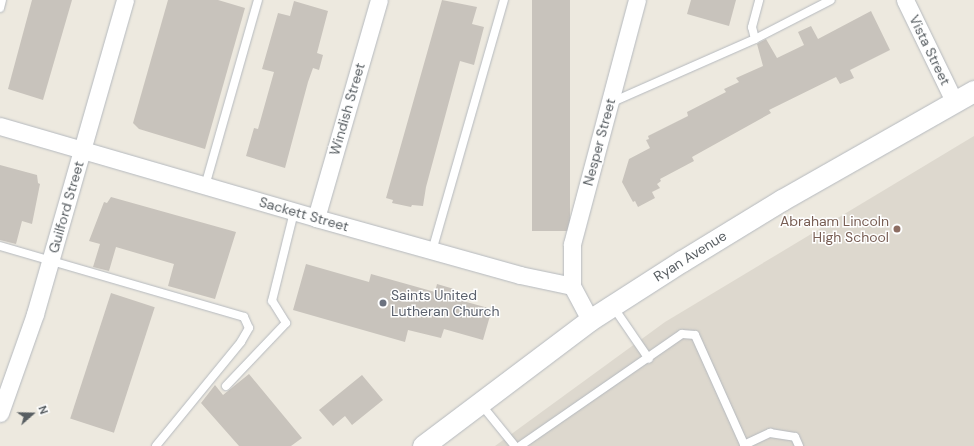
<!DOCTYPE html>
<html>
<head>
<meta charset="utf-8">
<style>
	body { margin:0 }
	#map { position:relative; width:974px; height:446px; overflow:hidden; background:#ede9df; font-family:"DM Sans",sans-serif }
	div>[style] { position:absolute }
	.education>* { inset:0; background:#ddd8ce }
	.building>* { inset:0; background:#c8c3bc; transform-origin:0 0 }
	.roads { filter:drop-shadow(0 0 1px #b5b9be) drop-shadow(0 0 1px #b5b9be) }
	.service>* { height:8px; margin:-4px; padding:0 4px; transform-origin:4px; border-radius:4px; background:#fff }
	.minor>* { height:17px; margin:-8.5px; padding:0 8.5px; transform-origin:8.5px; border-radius:8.5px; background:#fff }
	.tertiary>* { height:21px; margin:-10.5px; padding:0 10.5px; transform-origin:10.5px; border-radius:10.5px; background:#fff }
	.dots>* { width:11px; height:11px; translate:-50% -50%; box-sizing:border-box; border:2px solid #fff; border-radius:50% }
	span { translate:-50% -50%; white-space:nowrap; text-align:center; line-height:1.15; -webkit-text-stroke:3px #fff; paint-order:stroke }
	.street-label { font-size:14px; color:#585e62 }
	.education-label { font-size:14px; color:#785e54 }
	.right { translate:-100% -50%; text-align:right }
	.worship-label { font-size:14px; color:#5b616d }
	.left { translate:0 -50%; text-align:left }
	.north { position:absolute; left:12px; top:394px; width:40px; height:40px; -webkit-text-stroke:3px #fff; paint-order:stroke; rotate:70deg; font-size:11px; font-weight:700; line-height:16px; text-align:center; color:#585e62 }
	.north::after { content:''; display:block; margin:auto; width:14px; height:18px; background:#585e62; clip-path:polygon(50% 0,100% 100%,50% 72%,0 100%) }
</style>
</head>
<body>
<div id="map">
	<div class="education">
		<div style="clip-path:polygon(974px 136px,974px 446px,495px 446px,665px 322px)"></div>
	</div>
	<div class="building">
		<div style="clip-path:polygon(32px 0,72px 0,43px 100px,8px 89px)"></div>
		<div style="clip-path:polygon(168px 0,218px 0,245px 8px,205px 149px,139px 129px,133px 123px)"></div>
		<div style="clip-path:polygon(442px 0,477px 7px,472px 24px,484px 27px,474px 65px,460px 61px,426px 187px,423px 206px,412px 205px,411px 207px,392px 203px,393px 200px,386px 198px)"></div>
		<div style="left:532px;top:0;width:38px;height:231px"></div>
		<div style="clip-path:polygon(691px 0,736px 0,729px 26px,687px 14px)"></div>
		<div style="clip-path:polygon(294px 1px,328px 11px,317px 53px,323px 55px,319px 70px,313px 68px,308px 82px,285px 168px,246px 156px,254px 128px,258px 129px,274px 72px,262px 69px,278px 13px,290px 16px)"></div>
		<div style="clip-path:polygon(871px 11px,890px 50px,850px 70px,854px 78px,840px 84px,836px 77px,769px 110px,771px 113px,692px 157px,694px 161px,660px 179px,661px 181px,657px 184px,660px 188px,652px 192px,655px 198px,638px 207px,635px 201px,633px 202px,622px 182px,629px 159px,650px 148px,646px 140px,649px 139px,648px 136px,688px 116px,687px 112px,726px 92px,724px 89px,739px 82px,736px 78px,763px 66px,757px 44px,766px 39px,777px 58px,804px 45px,798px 32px,811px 26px,818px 39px)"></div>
		<div style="clip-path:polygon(0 165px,37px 175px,38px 183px,40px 184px,32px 224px,22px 221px,16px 244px,0 240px)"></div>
		<div style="clip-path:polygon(111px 197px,236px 232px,215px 299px,168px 286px,174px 264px,116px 247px,109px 271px,93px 267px,100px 244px,89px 241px,104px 202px,107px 203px)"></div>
		<div style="clip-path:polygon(306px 264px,369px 282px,371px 274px,435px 292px,437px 284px,454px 289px,452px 298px,492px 309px,483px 340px,444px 329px,441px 338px,408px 330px,405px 342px,293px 310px)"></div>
		<div style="left:111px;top:293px;width:46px;height:132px;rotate:18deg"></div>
		<div style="clip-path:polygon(249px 374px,302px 438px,291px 446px,239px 446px,201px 403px,215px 385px,223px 395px)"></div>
		<div style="clip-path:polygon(362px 375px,383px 400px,352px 425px,345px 416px,333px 426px,319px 410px)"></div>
	</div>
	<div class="roads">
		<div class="service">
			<div style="left:0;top:8px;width:8px;rotate:-76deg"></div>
			<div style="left:755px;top:39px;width:12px;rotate:-104deg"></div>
			<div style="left:752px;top:27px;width:28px;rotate:-75deg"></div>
			<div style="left:610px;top:103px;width:158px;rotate:-23.8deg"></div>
			<div style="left:755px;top:39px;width:85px;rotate:-27.2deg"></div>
			<div style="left:205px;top:186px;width:193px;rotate:-74.1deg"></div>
			<div style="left:0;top:246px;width:254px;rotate:16.2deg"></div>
			<div style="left:244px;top:317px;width:12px;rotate:66deg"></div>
			<div style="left:249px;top:328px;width:16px;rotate:120deg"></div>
			<div style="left:241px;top:342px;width:134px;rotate:129.3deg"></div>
			<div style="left:432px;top:251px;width:261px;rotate:-74deg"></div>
			<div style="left:612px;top:305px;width:65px;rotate:55.6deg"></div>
			<div style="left:226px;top:386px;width:87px;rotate:-46.4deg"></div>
			<div style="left:286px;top:323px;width:26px;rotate:-122deg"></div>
			<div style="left:272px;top:301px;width:92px;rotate:-76.1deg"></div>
			<div style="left:480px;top:403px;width:55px;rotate:50.9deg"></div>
			<div style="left:744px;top:445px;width:29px;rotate:-25deg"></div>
			<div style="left:770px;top:433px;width:25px;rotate:9deg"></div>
			<div style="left:795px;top:437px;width:10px;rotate:66deg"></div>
			<div style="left:520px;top:446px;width:197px;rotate:-34.7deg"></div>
			<div style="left:682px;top:334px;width:13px;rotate:4deg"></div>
			<div style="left:695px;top:335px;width:122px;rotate:65.8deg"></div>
		</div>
		<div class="minor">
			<div style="left:905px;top:0;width:112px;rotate:64.1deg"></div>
			<div style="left:0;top:126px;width:329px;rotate:16.2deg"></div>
			<div style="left:316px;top:218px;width:212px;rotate:15.6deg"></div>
			<div style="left:520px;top:275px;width:53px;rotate:11.9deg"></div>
			<div style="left:572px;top:286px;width:38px;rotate:62deg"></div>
			<div style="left:316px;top:218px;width:227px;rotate:-73.9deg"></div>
			<div style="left:572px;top:286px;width:42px;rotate:-90deg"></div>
			<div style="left:572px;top:244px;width:253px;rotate:-75.1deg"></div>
			<div style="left:0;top:413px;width:105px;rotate:-70.5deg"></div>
			<div style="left:35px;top:314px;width:327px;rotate:-74deg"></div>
		</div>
		<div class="tertiary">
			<div style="left:423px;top:446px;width:209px;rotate:-37deg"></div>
			<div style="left:590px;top:320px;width:109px;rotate:-32.7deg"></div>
			<div style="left:682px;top:261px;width:117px;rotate:-31.4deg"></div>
			<div style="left:782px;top:200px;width:221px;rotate:-29.6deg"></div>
		</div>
	</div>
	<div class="dots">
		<div style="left:897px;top:229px;background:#8d6e63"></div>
		<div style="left:383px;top:303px;background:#6b7280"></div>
	</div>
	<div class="street-label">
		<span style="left:930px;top:50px;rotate:64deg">Vista Street</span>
		<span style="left:347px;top:109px;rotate:-74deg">Windish Street</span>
		<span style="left:599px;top:142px;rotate:-75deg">Nesper Street</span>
		<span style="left:66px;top:207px;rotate:-74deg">Guilford Street</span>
		<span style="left:304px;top:214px;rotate:16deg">Sackett Street</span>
		<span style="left:690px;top:256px;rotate:-32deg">Ryan Avenue</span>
	</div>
	<div class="education-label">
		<span class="right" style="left:889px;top:229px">Abraham Lincoln<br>High School</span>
	</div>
	<div class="worship-label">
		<span class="left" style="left:391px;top:303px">Saints United<br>Lutheran Church</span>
	</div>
	<div class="north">N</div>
</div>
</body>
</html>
